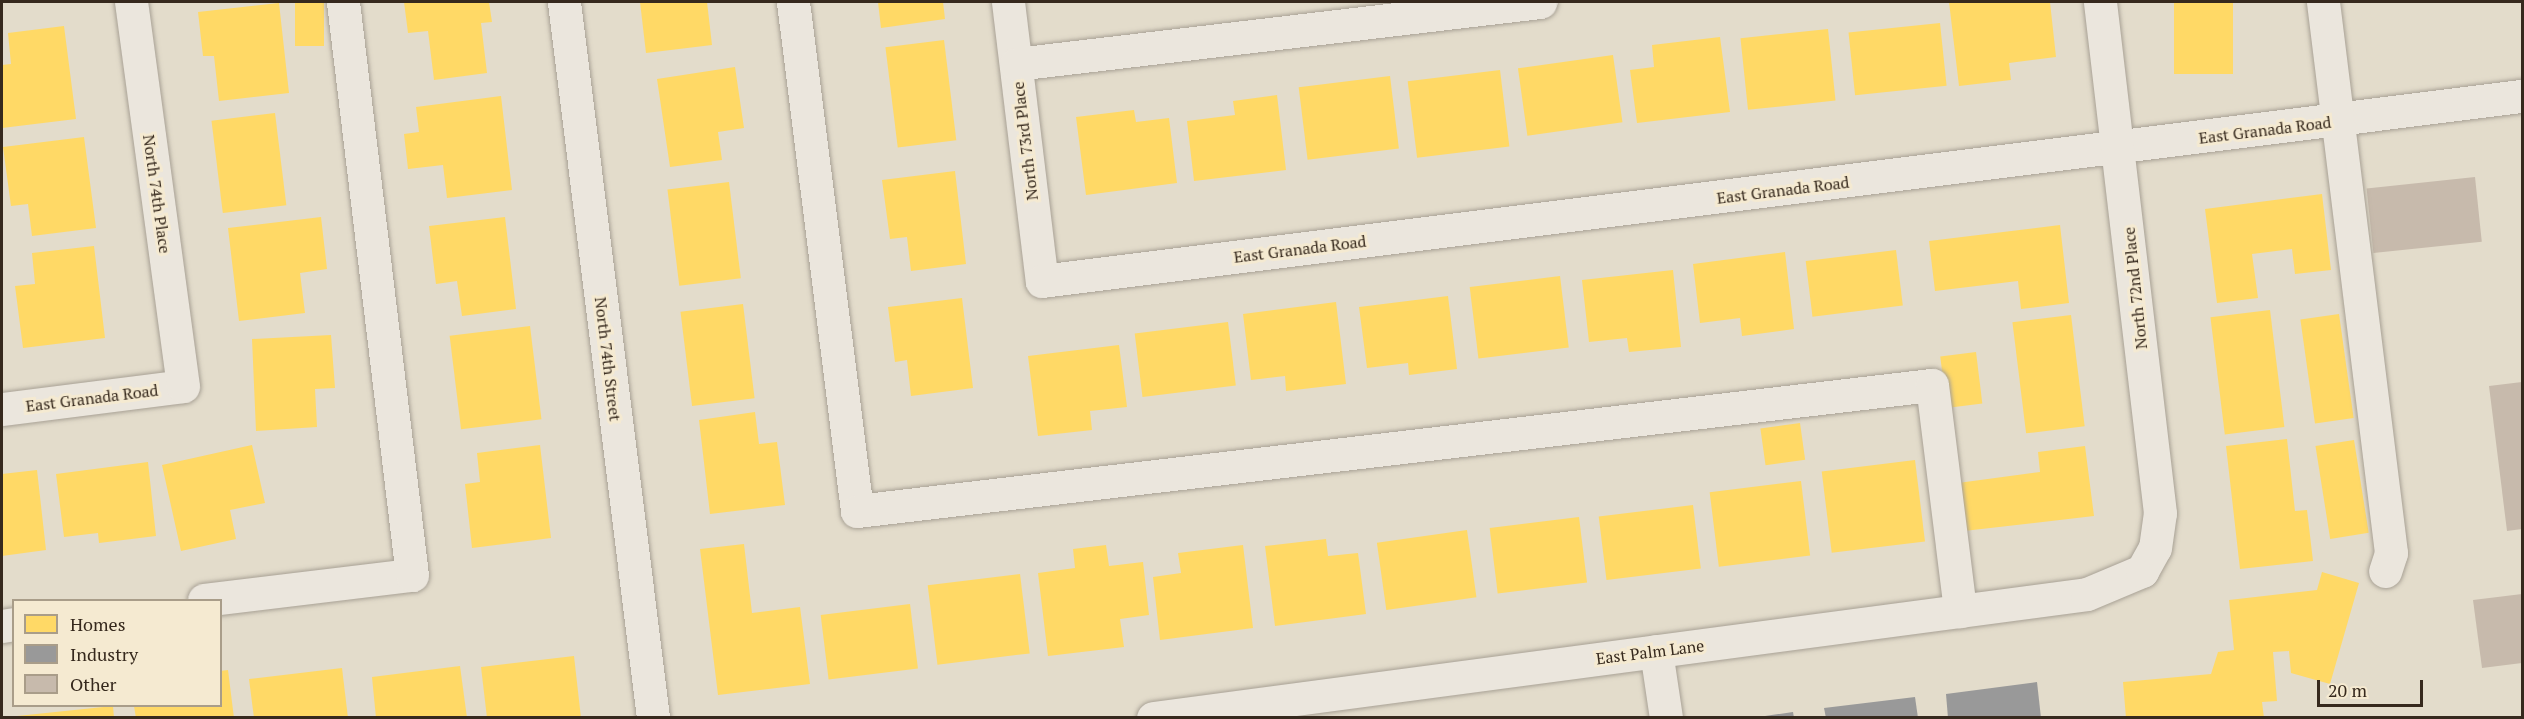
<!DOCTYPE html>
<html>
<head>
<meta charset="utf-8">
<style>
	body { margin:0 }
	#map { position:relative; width:2524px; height:719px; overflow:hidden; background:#e3dccb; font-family:"PT Serif",serif }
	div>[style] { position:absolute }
	.homes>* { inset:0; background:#ffd966; transform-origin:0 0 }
	.industry>* { inset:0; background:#999 }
	.building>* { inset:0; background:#c7baac; transform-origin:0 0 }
	.roads { filter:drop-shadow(0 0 2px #a8a195) drop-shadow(0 0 2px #a8a195) }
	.minor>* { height:33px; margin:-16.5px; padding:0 16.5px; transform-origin:16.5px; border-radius:16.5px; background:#ebe6dd }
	span { translate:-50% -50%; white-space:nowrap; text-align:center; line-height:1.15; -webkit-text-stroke:6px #f5ead1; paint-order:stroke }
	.street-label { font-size:16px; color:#36291d }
	.frame { position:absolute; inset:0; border:3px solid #36291d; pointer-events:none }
	.legend { position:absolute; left:12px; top:599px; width:210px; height:108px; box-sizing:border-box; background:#f5ead1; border:2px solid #a99d89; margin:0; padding:8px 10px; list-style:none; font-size:18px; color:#36291d }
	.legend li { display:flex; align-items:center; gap:12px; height:30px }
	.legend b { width:30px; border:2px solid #a99d89 }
	.scale { position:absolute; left:2317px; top:680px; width:106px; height:27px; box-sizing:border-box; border:3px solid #36291d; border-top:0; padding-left:8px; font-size:18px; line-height:21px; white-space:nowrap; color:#36291d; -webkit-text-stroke:4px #f5ead1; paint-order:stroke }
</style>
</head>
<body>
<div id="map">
	<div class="homes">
		<div style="left:295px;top:2px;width:29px;height:44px"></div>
		<div style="clip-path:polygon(404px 2px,489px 2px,492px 22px,481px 23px,487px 73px,434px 80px,428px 31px,408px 33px)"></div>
		<div style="clip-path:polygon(640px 2px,707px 2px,712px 45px,646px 53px)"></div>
		<div style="clip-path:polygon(878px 2px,943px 2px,945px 19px,881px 28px)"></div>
		<div style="clip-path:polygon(1949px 2px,2050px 2px,2056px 57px,2009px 63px,2011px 80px,1959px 86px)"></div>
		<div style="left:2174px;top:2px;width:59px;height:72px"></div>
		<div style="clip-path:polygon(279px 3px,289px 93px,219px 101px,214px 56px,203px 56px,198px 12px)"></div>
		<div style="left:1940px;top:23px;width:63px;height:92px;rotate:84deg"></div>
		<div style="clip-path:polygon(64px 26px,76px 119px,2px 128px,2px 65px,11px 64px,8px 33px)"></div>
		<div style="left:1828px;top:29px;width:72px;height:88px;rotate:84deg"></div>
		<div style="clip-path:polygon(1720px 37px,1730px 112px,1637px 123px,1630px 70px,1654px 67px,1652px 45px)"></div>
		<div style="left:944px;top:40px;width:101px;height:59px;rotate:83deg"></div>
		<div style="left:1613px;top:55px;width:68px;height:96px;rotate:82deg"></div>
		<div style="clip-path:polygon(735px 67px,744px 128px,718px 132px,722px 160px,670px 167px,657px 79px)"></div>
		<div style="left:1500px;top:70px;width:77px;height:93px;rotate:83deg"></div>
		<div style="left:1390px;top:76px;width:73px;height:92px;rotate:83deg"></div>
		<div style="clip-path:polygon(1277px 95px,1286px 170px,1194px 181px,1187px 121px,1235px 115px,1233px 101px)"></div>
		<div style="clip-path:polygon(501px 96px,512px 190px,447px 198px,443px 165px,408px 169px,404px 134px,419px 132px,416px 107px)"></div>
		<div style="clip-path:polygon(1134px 110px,1136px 122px,1169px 118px,1177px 183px,1086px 195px,1076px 117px)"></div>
		<div style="left:275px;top:113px;width:93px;height:64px;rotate:83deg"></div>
		<div style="clip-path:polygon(84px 137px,96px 228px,32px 236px,28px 204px,11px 206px,3px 147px)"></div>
		<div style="clip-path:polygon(955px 171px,966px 264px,911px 271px,907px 237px,890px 239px,882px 180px)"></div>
		<div style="left:729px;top:182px;width:97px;height:62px;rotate:83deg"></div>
		<div style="clip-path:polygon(2322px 194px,2331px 270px,2295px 274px,2292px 249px,2252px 254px,2258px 298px,2217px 303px,2205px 209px)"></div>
		<div style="clip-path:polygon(321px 217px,327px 269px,300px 273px,305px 313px,239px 321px,228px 228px)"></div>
		<div style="clip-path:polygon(505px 217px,516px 309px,462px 316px,457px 281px,436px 284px,429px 226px)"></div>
		<div style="clip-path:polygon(2060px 225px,2069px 303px,2021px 309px,2018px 281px,1935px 291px,1929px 241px)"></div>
		<div style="clip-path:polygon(94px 246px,105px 338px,23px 348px,15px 286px,35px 284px,32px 253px)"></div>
		<div style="left:1896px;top:250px;width:56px;height:91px;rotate:83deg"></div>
		<div style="clip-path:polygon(1785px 252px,1794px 329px,1742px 336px,1740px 318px,1700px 323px,1693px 264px)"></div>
		<div style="clip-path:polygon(1673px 270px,1681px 347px,1629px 352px,1627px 338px,1589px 342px,1582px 280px)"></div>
		<div style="left:1560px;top:276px;width:72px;height:91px;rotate:83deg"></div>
		<div style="clip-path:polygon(1448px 296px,1457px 369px,1409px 375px,1408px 363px,1367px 368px,1359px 307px)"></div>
		<div style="clip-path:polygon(962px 298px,973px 388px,911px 396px,907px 360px,895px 362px,888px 307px)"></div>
		<div style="clip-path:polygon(1336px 302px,1346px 384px,1286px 391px,1285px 376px,1251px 380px,1243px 314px)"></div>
		<div style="left:743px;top:304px;width:95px;height:63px;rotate:83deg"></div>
		<div style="left:2270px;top:310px;width:118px;height:60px;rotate:83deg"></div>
		<div style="left:2339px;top:314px;width:105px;height:39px;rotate:82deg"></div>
		<div style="left:2071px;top:315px;width:112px;height:59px;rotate:83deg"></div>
		<div style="left:1228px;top:322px;width:64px;height:94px;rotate:83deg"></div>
		<div style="left:530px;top:326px;width:94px;height:81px;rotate:83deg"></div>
		<div style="clip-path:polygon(331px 335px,335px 388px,315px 389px,317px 427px,256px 431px,252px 339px)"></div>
		<div style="clip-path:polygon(1119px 345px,1127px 407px,1090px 411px,1092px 430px,1038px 436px,1028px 356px)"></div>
		<div style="left:1976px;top:352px;width:52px;height:36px;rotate:83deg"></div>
		<div style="clip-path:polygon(755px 412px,759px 444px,777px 442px,785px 505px,710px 514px,699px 420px)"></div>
		<div style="left:1800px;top:423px;width:37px;height:40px;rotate:82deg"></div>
		<div style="clip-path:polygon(2287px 439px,2295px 511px,2307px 510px,2313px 561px,2240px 569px,2226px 446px)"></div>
		<div style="left:2354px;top:440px;width:94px;height:39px;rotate:81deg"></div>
		<div style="clip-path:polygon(252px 445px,265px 503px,230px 510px,236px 539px,181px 551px,162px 465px)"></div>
		<div style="clip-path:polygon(540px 445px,551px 538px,472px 548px,465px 484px,480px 482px,477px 453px)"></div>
		<div style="clip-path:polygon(2085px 446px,2094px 516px,1964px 531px,1958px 483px,2040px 472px,2038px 452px)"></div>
		<div style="left:1915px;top:460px;width:82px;height:94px;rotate:83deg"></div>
		<div style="clip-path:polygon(148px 462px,156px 536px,99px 543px,98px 533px,64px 537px,56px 474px)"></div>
		<div style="clip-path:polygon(37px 470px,46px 550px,2px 556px,2px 474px)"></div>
		<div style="left:1801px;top:481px;width:75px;height:92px;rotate:83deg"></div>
		<div style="left:1693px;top:505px;width:64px;height:95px;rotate:83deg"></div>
		<div style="left:1579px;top:517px;width:66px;height:90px;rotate:83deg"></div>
		<div style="left:1467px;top:530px;width:68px;height:91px;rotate:82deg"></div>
		<div style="clip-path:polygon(1326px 539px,1328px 556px,1358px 553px,1366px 614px,1275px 626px,1265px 546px)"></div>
		<div style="clip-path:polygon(744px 544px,752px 613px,800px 607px,810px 684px,718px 695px,700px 549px)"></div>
		<div style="clip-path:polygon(1106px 545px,1109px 566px,1143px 562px,1149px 615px,1120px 619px,1124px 647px,1048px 656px,1038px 573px,1075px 568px,1073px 549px)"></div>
		<div style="clip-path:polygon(1243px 545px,1253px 628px,1160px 640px,1153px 577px,1181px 573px,1178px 553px)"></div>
		<div style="clip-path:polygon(2322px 572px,2359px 583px,2330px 684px,2291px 673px,2289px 651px,2273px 652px,2277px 701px,2262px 702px,2264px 718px,2126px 718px,2123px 682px,2211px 674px,2218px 652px,2234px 650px,2229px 600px,2317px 590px)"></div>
		<div style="left:1020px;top:574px;width:80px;height:93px;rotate:83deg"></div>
		<div style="left:910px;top:604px;width:65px;height:90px;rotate:83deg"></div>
		<div style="clip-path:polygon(574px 656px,581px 718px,487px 718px,481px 667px)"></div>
		<div style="clip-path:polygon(460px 666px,467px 718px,376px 718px,372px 677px)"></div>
		<div style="clip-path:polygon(342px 668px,348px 718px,254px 718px,249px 679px)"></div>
		<div style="clip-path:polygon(228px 670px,234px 718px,136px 718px,134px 706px,220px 706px,220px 671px)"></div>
		<div style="clip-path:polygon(113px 706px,114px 718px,18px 718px,17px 716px)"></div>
	</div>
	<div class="industry">
		<div style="clip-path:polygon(2037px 682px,2041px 718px,1948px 718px,1946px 694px)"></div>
		<div style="clip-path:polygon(1915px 697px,1918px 718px,1826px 718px,1824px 708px)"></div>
		<div style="clip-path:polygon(1793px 712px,1794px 718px,1765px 718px,1765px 716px)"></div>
	</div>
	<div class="building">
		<div style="left:2475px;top:177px;width:65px;height:109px;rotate:84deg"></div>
		<div style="clip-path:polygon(2522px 382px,2522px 529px,2507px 531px,2489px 386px)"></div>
		<div style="clip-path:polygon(2522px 594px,2522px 663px,2482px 668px,2473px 600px)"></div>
	</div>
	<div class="roads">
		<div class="minor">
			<div style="left:564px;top:2px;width:722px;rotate:82.91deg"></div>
			<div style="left:793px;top:2px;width:513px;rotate:82.83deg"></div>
			<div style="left:857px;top:511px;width:1082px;rotate:-6.69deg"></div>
			<div style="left:1932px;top:385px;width:228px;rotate:82.9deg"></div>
			<div style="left:1008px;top:2px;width:281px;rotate:83.1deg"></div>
			<div style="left:1042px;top:281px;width:1492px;rotate:-7.13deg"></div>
			<div style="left:2323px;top:2px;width:555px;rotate:82.96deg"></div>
			<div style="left:2391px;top:553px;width:19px;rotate:108deg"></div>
			<div style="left:1016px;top:64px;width:528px;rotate:-6.75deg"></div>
			<div style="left:2px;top:409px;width:182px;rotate:-7.2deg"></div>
			<div style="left:183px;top:386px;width:388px;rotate:-97.7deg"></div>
			<div style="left:204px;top:600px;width:209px;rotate:-6.9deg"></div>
			<div style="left:412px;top:575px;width:577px;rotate:-96.87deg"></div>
			<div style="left:2px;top:626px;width:12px;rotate:-9deg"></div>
			<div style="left:1656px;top:651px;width:68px;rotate:81.5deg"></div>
			<div style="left:1153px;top:718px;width:942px;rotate:-7.56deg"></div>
			<div style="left:2087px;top:594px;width:60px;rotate:-22.7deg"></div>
			<div style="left:2142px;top:571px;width:26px;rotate:-61deg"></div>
			<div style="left:2155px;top:548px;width:35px;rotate:-82deg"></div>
			<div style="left:2160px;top:513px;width:515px;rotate:-96.7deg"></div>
		</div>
	</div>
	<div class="street-label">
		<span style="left:2265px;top:130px;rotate:-7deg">East Granada Road</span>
		<span style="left:1025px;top:141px;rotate:-97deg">North 73rd Place</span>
		<span style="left:1783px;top:190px;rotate:-7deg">East Granada Road</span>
		<span style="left:157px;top:194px;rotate:82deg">North 74th Place</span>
		<span style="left:1300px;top:249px;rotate:-7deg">East Granada Road</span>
		<span style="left:2135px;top:288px;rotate:-96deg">North 72nd Place</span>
		<span style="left:608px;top:359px;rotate:83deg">North 74th Street</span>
		<span style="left:92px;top:398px;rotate:-7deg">East Granada Road</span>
		<span style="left:1650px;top:652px;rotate:-7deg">East Palm Lane</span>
	</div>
	<div class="frame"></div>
	<ul class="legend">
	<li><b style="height:16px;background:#ffd966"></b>Homes</li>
	<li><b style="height:16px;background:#999"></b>Industry</li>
	<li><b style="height:16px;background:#c7baac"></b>Other</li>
	</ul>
	<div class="scale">20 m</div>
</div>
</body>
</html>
